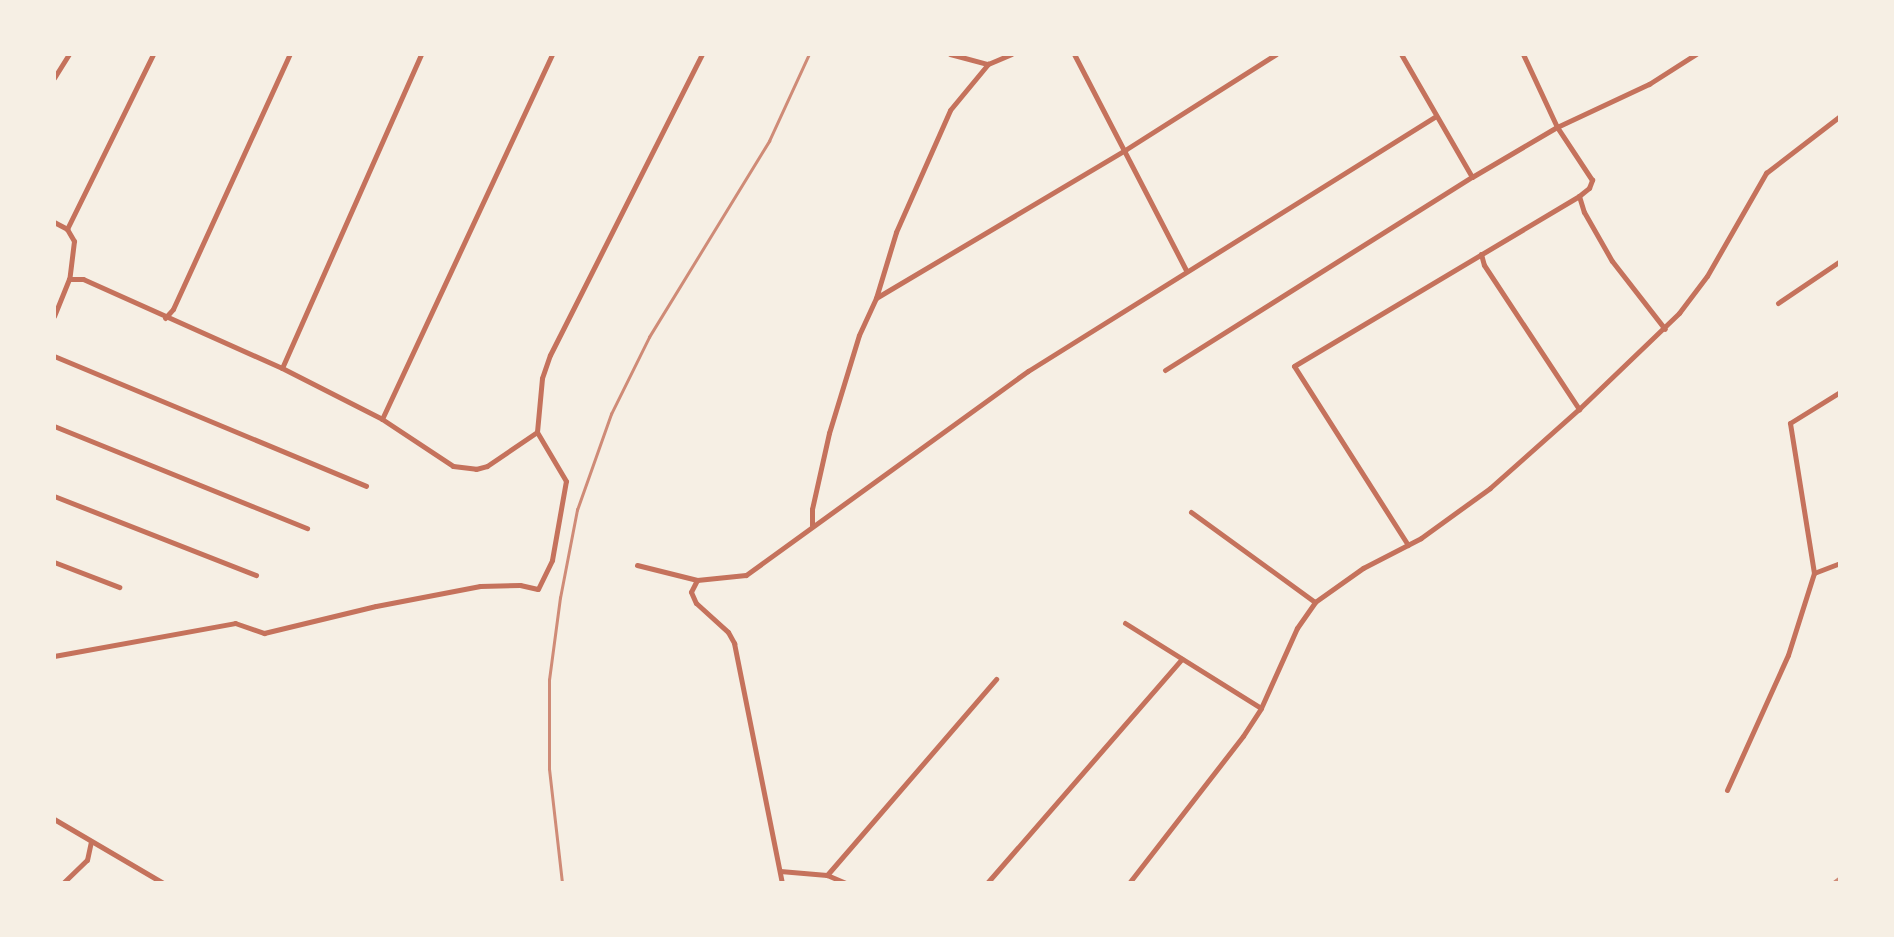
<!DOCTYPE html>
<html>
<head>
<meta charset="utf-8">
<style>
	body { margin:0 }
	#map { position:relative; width:1894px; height:937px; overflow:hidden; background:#f6efe4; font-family:"PT Sans Narrow",sans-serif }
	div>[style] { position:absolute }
	.minor>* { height:5px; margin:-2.5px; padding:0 2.5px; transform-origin:2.5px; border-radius:2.5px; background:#c5725c }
	.rail>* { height:2.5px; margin:-1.25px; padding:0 1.25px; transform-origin:1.25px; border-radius:1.25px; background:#cf8b77 }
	span { translate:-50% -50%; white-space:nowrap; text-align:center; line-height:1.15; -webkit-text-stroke:7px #f6efe4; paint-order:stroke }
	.frame { position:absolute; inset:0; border:56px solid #f6efe4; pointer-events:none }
</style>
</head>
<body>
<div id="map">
	<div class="minor">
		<div style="left:950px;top:54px;width:39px;rotate:15deg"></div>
		<div style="left:988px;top:64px;width:25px;rotate:-23deg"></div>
		<div style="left:1074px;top:54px;width:243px;rotate:62.6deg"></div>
		<div style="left:1401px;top:54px;width:142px;rotate:60deg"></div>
		<div style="left:54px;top:78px;width:28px;rotate:-58deg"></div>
		<div style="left:1579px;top:196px;width:17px;rotate:73deg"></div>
		<div style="left:1584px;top:212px;width:56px;rotate:60.3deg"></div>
		<div style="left:1612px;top:261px;width:86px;rotate:52.1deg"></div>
		<div style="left:54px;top:222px;width:15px;rotate:28deg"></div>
		<div style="left:67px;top:229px;width:14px;rotate:60deg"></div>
		<div style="left:74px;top:241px;width:38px;rotate:97deg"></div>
		<div style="left:69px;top:279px;width:40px;rotate:112deg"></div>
		<div style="left:67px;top:229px;width:195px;rotate:-63.8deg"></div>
		<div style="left:1481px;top:254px;width:11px;rotate:75deg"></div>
		<div style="left:1484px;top:265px;width:173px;rotate:56.6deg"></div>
		<div style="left:69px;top:279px;width:14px"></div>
		<div style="left:83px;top:279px;width:218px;rotate:24.1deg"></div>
		<div style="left:282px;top:368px;width:112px;rotate:27deg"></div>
		<div style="left:382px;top:419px;width:85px;rotate:33.5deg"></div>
		<div style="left:453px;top:466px;width:23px;rotate:7deg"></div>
		<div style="left:476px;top:469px;width:11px;rotate:-15deg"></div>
		<div style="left:487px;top:466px;width:60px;rotate:-34.2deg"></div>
		<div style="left:537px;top:432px;width:54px;rotate:-84.7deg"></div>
		<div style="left:542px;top:378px;width:24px;rotate:-71deg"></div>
		<div style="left:550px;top:355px;width:337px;rotate:-63.2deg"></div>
		<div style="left:876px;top:298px;width:290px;rotate:-30.7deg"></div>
		<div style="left:1125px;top:150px;width:179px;rotate:-32.4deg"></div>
		<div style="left:1778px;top:303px;width:75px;rotate:-34.1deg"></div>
		<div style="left:165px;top:318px;width:12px;rotate:-48deg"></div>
		<div style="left:173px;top:309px;width:281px;rotate:-65.4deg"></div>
		<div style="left:54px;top:356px;width:338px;rotate:22.6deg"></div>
		<div style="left:282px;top:368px;width:343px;rotate:-66.1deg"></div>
		<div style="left:1165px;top:370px;width:363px;rotate:-32.2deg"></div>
		<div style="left:1472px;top:177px;width:99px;rotate:-30.5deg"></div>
		<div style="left:1557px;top:127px;width:102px;rotate:-25.1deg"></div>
		<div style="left:1649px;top:84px;width:56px;rotate:-32.6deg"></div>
		<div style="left:382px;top:419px;width:403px;rotate:-65deg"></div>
		<div style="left:54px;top:426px;width:273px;rotate:22deg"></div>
		<div style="left:54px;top:496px;width:217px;rotate:21.4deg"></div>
		<div style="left:1191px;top:512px;width:153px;rotate:36deg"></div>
		<div style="left:812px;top:525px;width:16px;rotate:-90deg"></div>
		<div style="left:812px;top:509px;width:78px;rotate:-77.4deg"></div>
		<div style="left:829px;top:433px;width:102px;rotate:-73deg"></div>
		<div style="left:859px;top:335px;width:41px;rotate:-65.3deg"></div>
		<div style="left:876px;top:298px;width:69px;rotate:-73.1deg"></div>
		<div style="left:896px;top:232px;width:133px;rotate:-66.1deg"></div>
		<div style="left:950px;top:110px;width:60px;rotate:-50.4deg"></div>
		<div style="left:1408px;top:545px;width:212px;rotate:-122.5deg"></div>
		<div style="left:1294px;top:366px;width:332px;rotate:-30.8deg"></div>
		<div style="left:1579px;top:196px;width:13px;rotate:-39deg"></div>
		<div style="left:1589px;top:188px;width:9px;rotate:-69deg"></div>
		<div style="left:1592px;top:180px;width:64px;rotate:-123.4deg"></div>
		<div style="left:1557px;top:127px;width:81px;rotate:-115deg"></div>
		<div style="left:54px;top:562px;width:70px;rotate:21deg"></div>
		<div style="left:637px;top:565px;width:62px;rotate:14deg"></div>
		<div style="left:697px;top:580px;width:49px;rotate:-5.8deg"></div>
		<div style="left:746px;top:575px;width:348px;rotate:-35.9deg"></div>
		<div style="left:1028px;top:371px;width:480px;rotate:-32deg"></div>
		<div style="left:1814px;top:573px;width:28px;rotate:-21deg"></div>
		<div style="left:697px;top:580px;width:13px;rotate:117deg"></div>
		<div style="left:691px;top:592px;width:12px;rotate:66deg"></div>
		<div style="left:696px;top:603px;width:43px;rotate:42.2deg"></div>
		<div style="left:728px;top:632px;width:13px;rotate:61deg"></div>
		<div style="left:734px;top:643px;width:245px;rotate:78.7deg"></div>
		<div style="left:1125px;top:623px;width:160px;rotate:32deg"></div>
		<div style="left:54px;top:656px;width:184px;rotate:-10.3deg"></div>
		<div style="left:235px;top:623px;width:31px;rotate:19deg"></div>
		<div style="left:264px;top:633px;width:115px;rotate:-13.6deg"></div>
		<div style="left:376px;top:606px;width:106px;rotate:-10.9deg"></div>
		<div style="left:480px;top:586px;width:40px;rotate:-1.4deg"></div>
		<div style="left:520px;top:585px;width:18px;rotate:13deg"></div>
		<div style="left:538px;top:589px;width:32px;rotate:-64deg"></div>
		<div style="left:552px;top:560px;width:80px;rotate:-80deg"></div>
		<div style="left:566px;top:481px;width:57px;rotate:-120.6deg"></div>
		<div style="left:1727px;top:790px;width:148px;rotate:-65.7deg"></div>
		<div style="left:1788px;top:655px;width:86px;rotate:-72.4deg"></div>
		<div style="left:1814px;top:573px;width:152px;rotate:-99.1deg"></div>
		<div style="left:1790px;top:423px;width:59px;rotate:-31.8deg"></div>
		<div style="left:54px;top:819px;width:126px;rotate:30.4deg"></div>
		<div style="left:780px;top:871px;width:47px;rotate:4.9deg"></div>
		<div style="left:827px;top:875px;width:21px;rotate:23deg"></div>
		<div style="left:827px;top:875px;width:259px;rotate:-49.2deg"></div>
		<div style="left:63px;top:883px;width:33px;rotate:-44deg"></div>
		<div style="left:87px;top:860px;width:19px;rotate:-78deg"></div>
		<div style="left:987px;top:883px;width:297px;rotate:-49deg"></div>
		<div style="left:1129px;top:883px;width:186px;rotate:-52.2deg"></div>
		<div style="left:1243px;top:736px;width:33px;rotate:-57deg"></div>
		<div style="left:1261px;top:708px;width:88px;rotate:-65.8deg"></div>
		<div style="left:1297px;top:628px;width:32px;rotate:-55deg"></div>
		<div style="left:1315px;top:602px;width:59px;rotate:-35.3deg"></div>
		<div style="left:1363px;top:568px;width:65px;rotate:-27.3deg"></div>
		<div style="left:1421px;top:538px;width:85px;rotate:-35.9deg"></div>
		<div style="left:1490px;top:488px;width:119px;rotate:-41.6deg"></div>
		<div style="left:1579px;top:409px;width:139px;rotate:-43.8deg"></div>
		<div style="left:1679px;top:313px;width:46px;rotate:-52.9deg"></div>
		<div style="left:1707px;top:276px;width:119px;rotate:-60.2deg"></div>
		<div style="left:1766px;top:173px;width:93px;rotate:-37.6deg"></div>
	</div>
	<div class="rail">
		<div style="left:562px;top:883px;width:115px;rotate:-96.5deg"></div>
		<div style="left:549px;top:769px;width:89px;rotate:-90deg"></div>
		<div style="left:549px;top:680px;width:83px;rotate:-82.4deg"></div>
		<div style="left:560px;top:598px;width:90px;rotate:-79.1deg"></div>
		<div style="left:577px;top:510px;width:102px;rotate:-70.5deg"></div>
		<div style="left:611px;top:414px;width:86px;rotate:-63.7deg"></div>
		<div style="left:649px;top:337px;width:230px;rotate:-58.5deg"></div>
		<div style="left:769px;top:141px;width:96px;rotate:-65.3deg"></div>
		<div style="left:1832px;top:883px;width:10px;rotate:-37deg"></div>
	</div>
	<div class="frame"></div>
</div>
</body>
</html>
